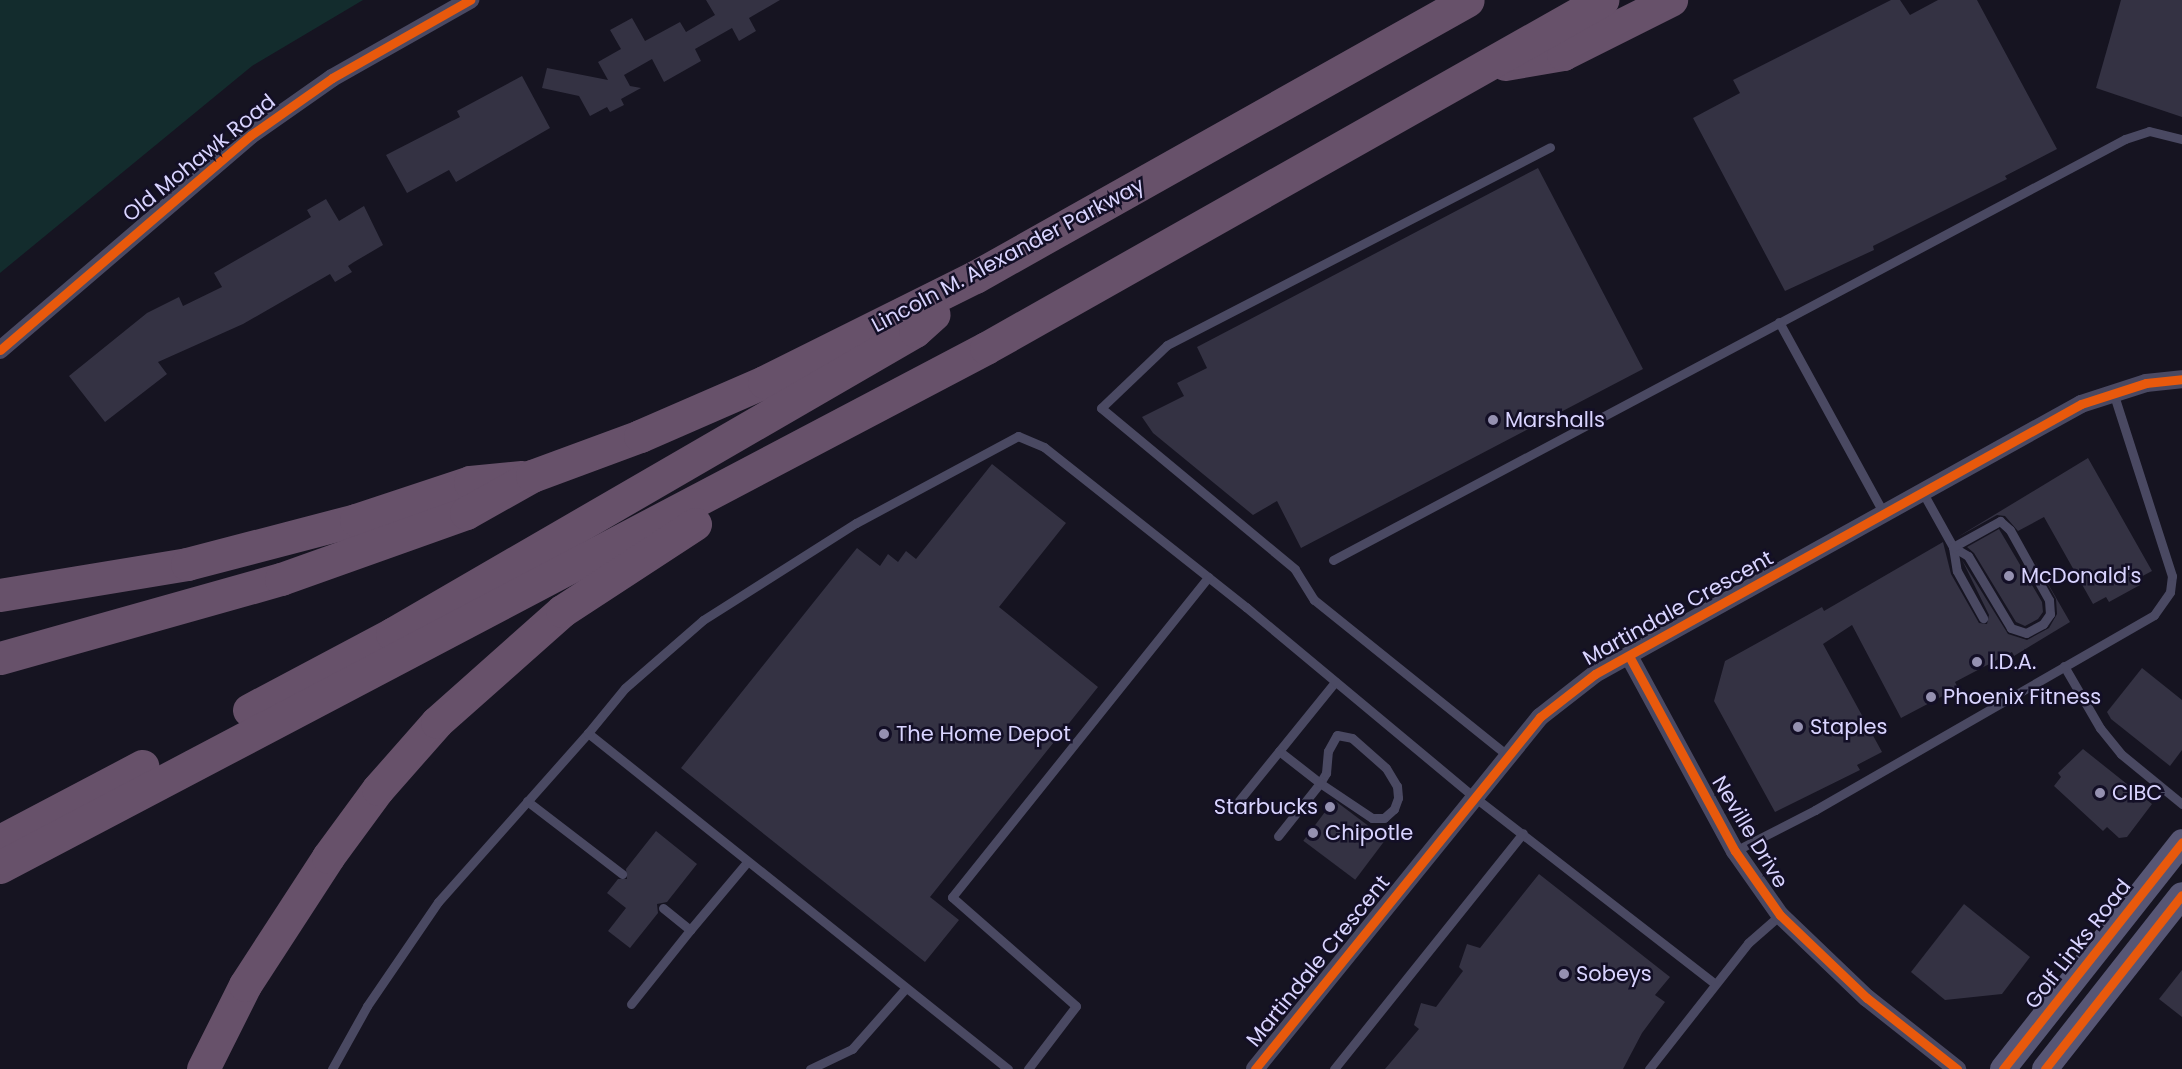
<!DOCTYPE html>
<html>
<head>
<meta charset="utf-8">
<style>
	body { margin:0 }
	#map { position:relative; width:2182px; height:1069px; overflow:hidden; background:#161421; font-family:Poppins,sans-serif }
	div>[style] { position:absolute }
	.green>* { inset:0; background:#132c2d }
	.building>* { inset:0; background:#343243; transform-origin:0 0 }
	.service>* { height:9px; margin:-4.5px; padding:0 4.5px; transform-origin:4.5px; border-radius:4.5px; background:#4a4962 }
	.minor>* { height:18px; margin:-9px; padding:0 9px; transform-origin:9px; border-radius:9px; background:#4a4962 }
	.secondary>* { height:26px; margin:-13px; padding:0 13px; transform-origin:13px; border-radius:13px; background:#575674 }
	.motorway>* { height:33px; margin:-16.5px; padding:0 16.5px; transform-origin:16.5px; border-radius:16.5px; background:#67516a }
	.cycleway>* { height:9px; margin:-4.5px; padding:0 4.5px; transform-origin:4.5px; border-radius:4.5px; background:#e8590c }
	.dots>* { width:16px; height:16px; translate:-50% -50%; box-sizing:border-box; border:3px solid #130f26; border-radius:50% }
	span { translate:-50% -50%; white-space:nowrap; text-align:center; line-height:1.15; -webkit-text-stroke:5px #130f26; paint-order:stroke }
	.street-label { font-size:21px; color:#d9d4ff }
	.poi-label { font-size:21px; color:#d9d4ff }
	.left { translate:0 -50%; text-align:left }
	.right { translate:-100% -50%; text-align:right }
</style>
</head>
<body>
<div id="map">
	<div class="green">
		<div style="clip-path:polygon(0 0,363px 0,252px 66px,0 273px)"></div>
	</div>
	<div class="building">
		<div style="clip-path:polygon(706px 0,780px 0,749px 18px,756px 31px,739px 41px,732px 28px,695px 49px,701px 61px,664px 82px,652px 59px,624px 75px,630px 86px,641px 88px,621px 99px,624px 105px,610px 112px,607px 107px,590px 116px,579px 96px,542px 88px,547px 68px,608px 80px,598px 62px,621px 49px,610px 30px,632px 18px,645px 41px,680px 22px,686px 32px,715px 15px)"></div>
		<div style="clip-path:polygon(1891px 0,1900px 0,1910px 15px,1938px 0,1977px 0,2057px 149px,2005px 176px,2007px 179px,1873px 246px,1874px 250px,1785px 291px,1693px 118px,1740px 93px,1733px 80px)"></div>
		<div style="clip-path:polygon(2121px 0,2182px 0,2182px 117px,2096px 88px)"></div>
		<div style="clip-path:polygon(522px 76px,550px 128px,456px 182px,449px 170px,407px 193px,386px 155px,460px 117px,457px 111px)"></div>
		<div style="clip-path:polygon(1538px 168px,1643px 369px,1301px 548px,1277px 501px,1253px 515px,1153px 433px,1142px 417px,1184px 396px,1177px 383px,1207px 368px,1197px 347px)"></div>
		<div style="clip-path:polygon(326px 199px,339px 221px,364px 206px,383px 245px,354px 262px,348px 266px,352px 272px,335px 282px,330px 274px,243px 324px,158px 362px,167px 374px,105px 422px,69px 376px,147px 313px,179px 297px,183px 306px,222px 287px,214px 273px,311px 217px,307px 210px)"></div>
		<div style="clip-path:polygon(2088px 458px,2152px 571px,2137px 579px,2140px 585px,2109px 602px,2106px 597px,2093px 604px,2044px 517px,2018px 531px,2005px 516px,1997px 515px,1956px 538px)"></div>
		<div style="clip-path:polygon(992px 464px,1066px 523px,999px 607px,1098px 687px,930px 897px,959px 920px,925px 962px,681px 768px,857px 548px,880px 566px,888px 554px,898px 562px,906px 551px,916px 559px)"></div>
		<div style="clip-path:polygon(1999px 529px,2042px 602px,2043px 612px,2038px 619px,2025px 626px,2016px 622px,1974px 553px,1967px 547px)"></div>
		<div style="clip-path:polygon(1943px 542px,1951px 574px,1979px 623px,1987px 624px,1989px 615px,1962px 560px,2008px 634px,2027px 640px,2049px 628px,2057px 614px,2056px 599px,2032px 556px,2070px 622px,2014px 656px,2012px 652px,1955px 682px,1958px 688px,1901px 718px,1852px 625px,1823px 644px,1882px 752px,1857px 765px,1860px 770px,1775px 812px,1714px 701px,1725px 661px,1822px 607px,1824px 611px)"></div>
		<div style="clip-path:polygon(2142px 668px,2182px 700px,2182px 750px,2170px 766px,2111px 719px,2107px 712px)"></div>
		<div style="clip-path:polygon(2083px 749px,2152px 804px,2127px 837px,2119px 838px,2107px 827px,2103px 831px,2054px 786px,2061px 777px,2058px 773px)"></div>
		<div style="left:1334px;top:800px;width:65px;height:51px;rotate:37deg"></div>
		<div style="clip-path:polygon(656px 831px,697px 864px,667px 902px,657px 904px,658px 913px,630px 948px,608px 931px,626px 908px,607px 893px,618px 879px,627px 879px,626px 869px)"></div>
		<div style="clip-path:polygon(1539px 874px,1670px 977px,1655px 995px,1665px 1002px,1642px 1033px,1623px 1069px,1385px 1069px,1419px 1029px,1414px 1025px,1421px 1003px,1436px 1007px,1463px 971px,1459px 967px,1467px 944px,1480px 948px)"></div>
		<div style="clip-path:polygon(1964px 904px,2030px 957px,2002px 994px,1945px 1000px,1911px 972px)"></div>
		<div style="clip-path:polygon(2182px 970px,2182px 1017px,2159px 999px)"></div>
	</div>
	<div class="service">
		<div style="left:1779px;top:322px;width:219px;rotate:61.3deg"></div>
		<div style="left:1923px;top:493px;width:62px;rotate:60.9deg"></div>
		<div style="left:1953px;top:547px;width:24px;rotate:81deg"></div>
		<div style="left:1957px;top:571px;width:54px;rotate:61deg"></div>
		<div style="left:2000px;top:521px;width:13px;rotate:42deg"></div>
		<div style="left:2010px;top:530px;width:80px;rotate:60.9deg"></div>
		<div style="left:2049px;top:600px;width:14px;rotate:86deg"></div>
		<div style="left:2050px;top:614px;width:12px;rotate:125deg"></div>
		<div style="left:2043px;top:624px;width:19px;rotate:152deg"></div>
		<div style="left:2026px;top:633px;width:16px;rotate:-162deg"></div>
		<div style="left:2011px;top:628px;width:84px;rotate:-120.8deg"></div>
		<div style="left:1968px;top:556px;width:17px;rotate:-149deg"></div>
		<div style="left:1953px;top:547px;width:54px;rotate:-29deg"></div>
		<div style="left:1333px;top:560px;width:897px;rotate:-27.99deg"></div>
		<div style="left:2125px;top:139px;width:25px;rotate:-18deg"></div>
		<div style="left:2149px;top:131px;width:34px;rotate:14deg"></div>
		<div style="left:2064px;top:666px;width:72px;rotate:59.9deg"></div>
		<div style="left:2100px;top:728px;width:33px;rotate:51deg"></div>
		<div style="left:2121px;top:754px;width:79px;rotate:39.3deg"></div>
		<div style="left:1507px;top:755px;width:248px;rotate:-141.2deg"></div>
		<div style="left:1314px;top:600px;width:36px;rotate:-122deg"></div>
		<div style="left:1295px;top:569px;width:252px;rotate:-140.3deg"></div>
		<div style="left:1101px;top:408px;width:91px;rotate:-43.7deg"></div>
		<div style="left:1167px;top:345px;width:431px;rotate:-27.3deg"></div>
		<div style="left:527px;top:801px;width:120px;rotate:37.5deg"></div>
		<div style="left:1237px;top:803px;width:156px;rotate:-51deg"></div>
		<div style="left:1278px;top:836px;width:68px;rotate:-51.6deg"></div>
		<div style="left:1320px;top:783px;width:12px;rotate:-59deg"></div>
		<div style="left:1326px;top:773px;width:22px;rotate:-85deg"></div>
		<div style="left:1328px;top:751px;width:18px;rotate:-61deg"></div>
		<div style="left:1337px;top:735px;width:15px;rotate:11deg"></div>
		<div style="left:1352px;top:738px;width:45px;rotate:41.4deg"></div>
		<div style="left:1386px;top:768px;width:21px;rotate:59deg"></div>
		<div style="left:1397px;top:786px;width:12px;rotate:85deg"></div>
		<div style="left:1398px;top:798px;width:12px;rotate:110deg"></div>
		<div style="left:1394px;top:809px;width:13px;rotate:138deg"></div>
		<div style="left:1384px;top:818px;width:12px;rotate:180deg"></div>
		<div style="left:1372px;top:818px;width:63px;rotate:-146.1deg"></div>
		<div style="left:1320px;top:783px;width:52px;rotate:-142deg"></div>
		<div style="left:1735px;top:851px;width:90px;rotate:-27.1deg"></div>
		<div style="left:1815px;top:810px;width:391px;rotate:-29.9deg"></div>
		<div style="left:2154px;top:615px;width:28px;rotate:-55deg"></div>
		<div style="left:2170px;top:592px;width:16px;rotate:-83deg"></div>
		<div style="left:2172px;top:576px;width:193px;rotate:-107.8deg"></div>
		<div style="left:663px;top:908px;width:35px;rotate:39deg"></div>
		<div style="left:690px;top:930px;width:89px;rotate:-50deg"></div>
		<div style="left:631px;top:1004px;width:95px;rotate:-51.4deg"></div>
		<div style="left:332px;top:1069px;width:72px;rotate:-60.9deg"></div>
		<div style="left:367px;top:1006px;width:126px;rotate:-55.7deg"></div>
		<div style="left:438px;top:902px;width:226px;rotate:-48.4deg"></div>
		<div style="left:810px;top:1069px;width:47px;rotate:-25.5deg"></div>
		<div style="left:852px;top:1049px;width:79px;rotate:-48.6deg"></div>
		<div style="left:1008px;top:1069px;width:538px;rotate:-141.34deg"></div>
		<div style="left:588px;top:733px;width:58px;rotate:-50.6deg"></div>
		<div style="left:625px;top:688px;width:103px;rotate:-41.1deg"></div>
		<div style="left:703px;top:620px;width:181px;rotate:-32.4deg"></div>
		<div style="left:856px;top:523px;width:184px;rotate:-28.2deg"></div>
		<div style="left:1018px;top:436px;width:28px;rotate:23deg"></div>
		<div style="left:1044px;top:447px;width:258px;rotate:38.4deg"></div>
		<div style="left:1246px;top:607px;width:295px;rotate:39.8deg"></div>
		<div style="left:1473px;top:796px;width:305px;rotate:37.8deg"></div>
		<div style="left:1028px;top:1069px;width:79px;rotate:-52.7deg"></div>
		<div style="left:1076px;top:1006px;width:165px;rotate:-138.7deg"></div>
		<div style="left:952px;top:897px;width:410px;rotate:-51.3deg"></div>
		<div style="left:1334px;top:1069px;width:302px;rotate:-51.3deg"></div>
		<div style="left:1649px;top:1069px;width:160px;rotate:-51.8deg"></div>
		<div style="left:1748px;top:943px;width:43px;rotate:-41.2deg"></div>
	</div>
	<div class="minor">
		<div style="left:0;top:350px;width:330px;rotate:-40.6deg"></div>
		<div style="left:251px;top:135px;width:99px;rotate:-35.1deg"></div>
		<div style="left:332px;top:78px;width:159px;rotate:-29.5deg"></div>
		<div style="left:1629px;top:656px;width:222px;rotate:61.5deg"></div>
		<div style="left:1735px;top:851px;width:78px;rotate:54.9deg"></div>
		<div style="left:1780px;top:915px;width:120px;rotate:43.7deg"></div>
		<div style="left:1867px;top:998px;width:115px;rotate:38.3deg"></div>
		<div style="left:1255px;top:1069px;width:453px;rotate:-51deg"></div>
		<div style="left:1540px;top:717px;width:70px;rotate:-38deg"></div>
		<div style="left:1595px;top:674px;width:556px;rotate:-29.05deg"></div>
		<div style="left:2081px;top:404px;width:68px;rotate:-17.9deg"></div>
		<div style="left:2146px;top:383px;width:36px;rotate:-6deg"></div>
	</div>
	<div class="secondary">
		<div style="left:2003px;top:1069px;width:289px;rotate:-51.7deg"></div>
		<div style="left:2045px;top:1069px;width:221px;rotate:-51.8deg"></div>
	</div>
	<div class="motorway">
		<div style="left:1505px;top:64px;width:59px;rotate:-9.8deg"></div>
		<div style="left:1563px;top:54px;width:121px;rotate:-26.6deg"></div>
		<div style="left:0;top:595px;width:190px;rotate:-9.4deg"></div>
		<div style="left:187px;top:564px;width:175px;rotate:-14.6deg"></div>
		<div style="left:356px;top:520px;width:120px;rotate:-18.4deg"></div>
		<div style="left:470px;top:482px;width:52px;rotate:-5.5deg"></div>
		<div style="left:0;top:658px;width:292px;rotate:-15.7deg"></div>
		<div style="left:281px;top:579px;width:196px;rotate:-19.6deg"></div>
		<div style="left:466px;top:513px;width:76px;rotate:-29.3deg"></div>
		<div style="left:532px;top:476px;width:115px;rotate:-20.3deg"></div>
		<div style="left:640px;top:436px;width:135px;rotate:-23.5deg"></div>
		<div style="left:764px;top:382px;width:236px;rotate:-26.5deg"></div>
		<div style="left:975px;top:277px;width:565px;rotate:-29.33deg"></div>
		<div style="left:249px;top:710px;width:162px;rotate:-28deg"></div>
		<div style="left:392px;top:634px;width:604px;rotate:-30.09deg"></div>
		<div style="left:915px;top:331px;width:25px;rotate:-42deg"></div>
		<div style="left:0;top:841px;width:161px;rotate:-27.8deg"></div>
		<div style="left:0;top:867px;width:1114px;rotate:-27.76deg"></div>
		<div style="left:986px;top:348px;width:708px;rotate:-29.46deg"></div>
		<div style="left:203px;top:1069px;width:94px;rotate:-63.4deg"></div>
		<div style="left:245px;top:985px;width:153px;rotate:-57deg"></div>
		<div style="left:328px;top:857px;width:84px;rotate:-53.7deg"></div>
		<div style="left:378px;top:789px;width:89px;rotate:-48.6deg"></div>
		<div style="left:437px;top:722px;width:167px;rotate:-41.6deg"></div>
		<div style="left:562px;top:611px;width:159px;rotate:-33.2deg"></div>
	</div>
	<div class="cycleway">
		<div style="left:0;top:350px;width:330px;rotate:-40.6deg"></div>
		<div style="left:251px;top:135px;width:99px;rotate:-35.1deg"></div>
		<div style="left:332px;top:78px;width:159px;rotate:-29.5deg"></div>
		<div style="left:1629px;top:656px;width:222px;rotate:61.5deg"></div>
		<div style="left:1735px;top:851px;width:78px;rotate:54.9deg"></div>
		<div style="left:1780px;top:915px;width:120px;rotate:43.7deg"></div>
		<div style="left:1867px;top:998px;width:115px;rotate:38.3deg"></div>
		<div style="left:1255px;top:1069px;width:453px;rotate:-51deg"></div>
		<div style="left:1540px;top:717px;width:70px;rotate:-38deg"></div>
		<div style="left:1595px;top:674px;width:556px;rotate:-29.05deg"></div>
		<div style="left:2081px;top:404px;width:68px;rotate:-17.9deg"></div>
		<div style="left:2146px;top:383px;width:36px;rotate:-6deg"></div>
		<div style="left:2003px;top:1069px;width:289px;rotate:-51.7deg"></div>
		<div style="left:2045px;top:1069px;width:221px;rotate:-51.8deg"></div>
	</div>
	<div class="dots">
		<div style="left:1493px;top:420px;background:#9591b1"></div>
		<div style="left:2009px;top:576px;background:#9591b1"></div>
		<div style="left:1977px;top:662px;background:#9591b1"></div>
		<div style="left:1931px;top:697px;background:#9591b1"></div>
		<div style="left:1798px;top:727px;background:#9591b1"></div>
		<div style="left:884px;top:734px;background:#9591b1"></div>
		<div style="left:2100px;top:793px;background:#9591b1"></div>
		<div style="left:1330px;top:807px;background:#9591b1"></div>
		<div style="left:1313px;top:833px;background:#9591b1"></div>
		<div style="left:1564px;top:974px;background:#9591b1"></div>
	</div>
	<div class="street-label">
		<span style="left:199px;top:158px;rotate:-39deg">Old Mohawk Road</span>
		<span style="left:1008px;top:255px;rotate:-28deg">Lincoln M. Alexander Parkway</span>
		<span style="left:1678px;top:608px;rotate:-29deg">Martindale Crescent</span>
		<span style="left:1750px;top:832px;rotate:59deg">Neville Drive</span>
		<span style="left:2078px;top:944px;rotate:-52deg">Golf Links Road</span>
		<span style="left:1318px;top:961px;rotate:-51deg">Martindale Crescent</span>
	</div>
	<div class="poi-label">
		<span class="left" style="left:1505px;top:420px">Marshalls</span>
		<span class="left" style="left:2021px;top:576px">McDonald's</span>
		<span class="left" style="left:1989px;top:662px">I.D.A.</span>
		<span class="left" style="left:1943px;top:697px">Phoenix Fitness</span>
		<span class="left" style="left:1810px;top:727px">Staples</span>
		<span class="left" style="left:896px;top:734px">The Home Depot</span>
		<span class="left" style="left:2112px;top:793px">CIBC</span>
		<span class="right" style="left:1318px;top:807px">Starbucks</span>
		<span class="left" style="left:1325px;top:833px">Chipotle</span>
		<span class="left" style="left:1576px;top:974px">Sobeys</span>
	</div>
</div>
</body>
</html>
